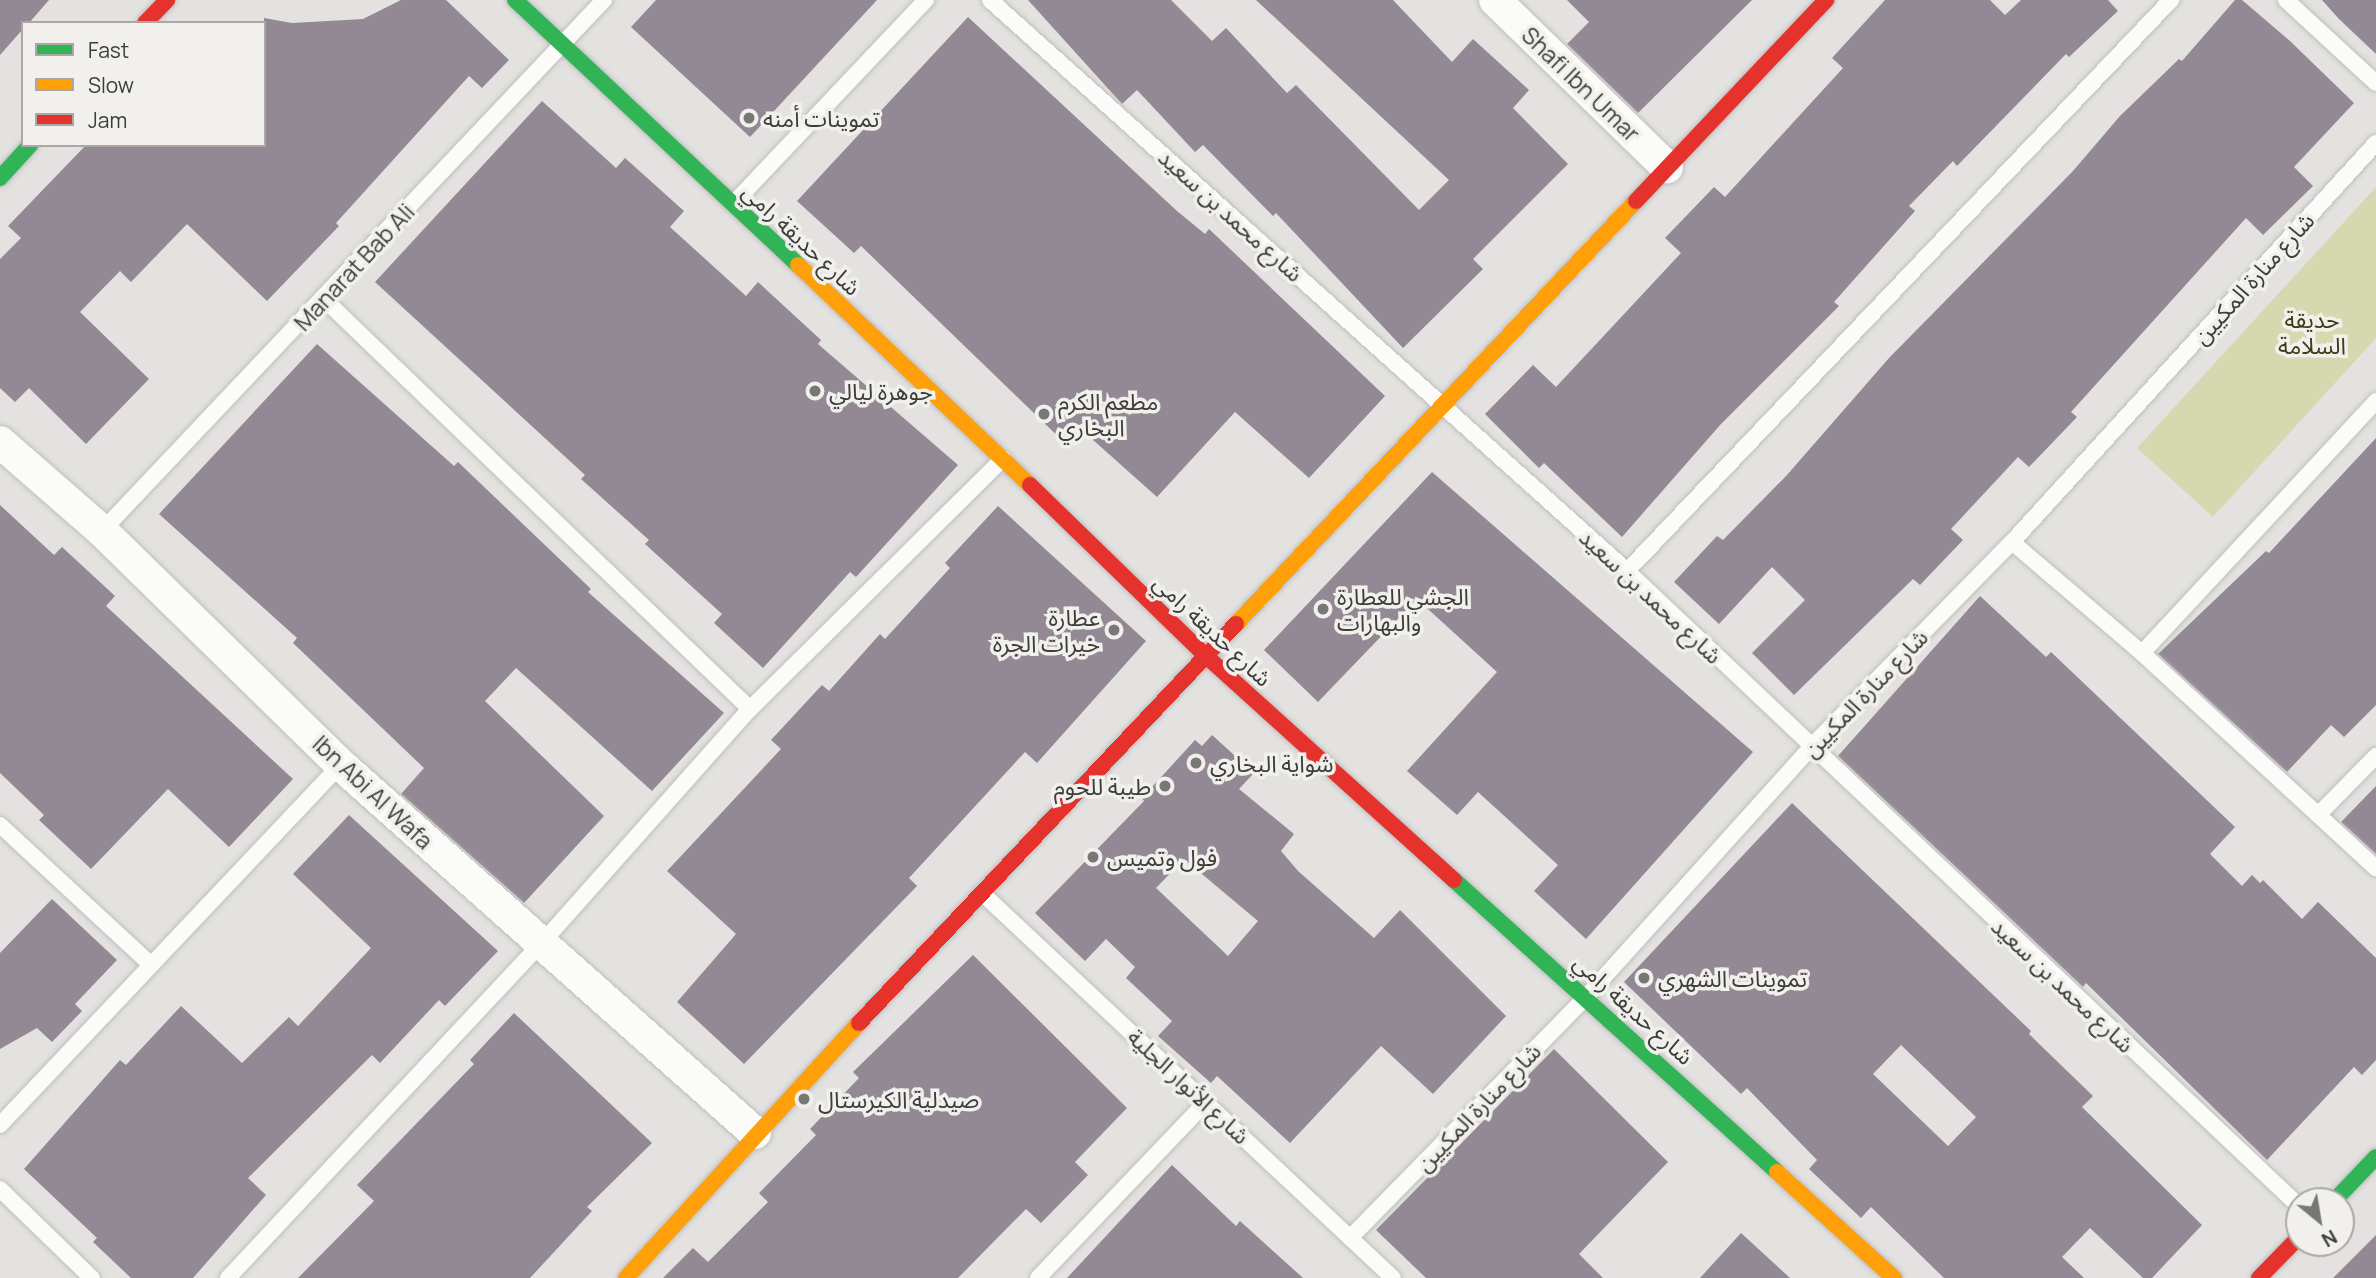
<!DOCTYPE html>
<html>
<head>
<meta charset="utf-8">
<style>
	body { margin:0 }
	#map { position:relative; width:2376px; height:1278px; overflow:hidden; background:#e3e2e0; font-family:Manrope,"Noto Sans Arabic",sans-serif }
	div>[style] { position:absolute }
	.green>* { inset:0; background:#d5d9b0 }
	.building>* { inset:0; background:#938994 }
	.roads { filter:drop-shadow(0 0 2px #bebebd) drop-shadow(0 0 2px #bebebd) }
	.lane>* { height:16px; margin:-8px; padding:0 8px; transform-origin:8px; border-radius:8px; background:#fbfbfa }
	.street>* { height:32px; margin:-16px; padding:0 16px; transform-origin:16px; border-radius:16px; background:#fbfbfa }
	.fast>* { height:16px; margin:-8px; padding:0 8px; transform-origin:8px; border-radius:8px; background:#30b455 }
	.slow>* { height:16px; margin:-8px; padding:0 8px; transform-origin:8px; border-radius:8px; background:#ff9f0a }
	.jam>* { height:16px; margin:-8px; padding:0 8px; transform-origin:8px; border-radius:8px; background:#e5322d }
	.dots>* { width:19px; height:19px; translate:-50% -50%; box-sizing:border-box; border:4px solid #f1f0ec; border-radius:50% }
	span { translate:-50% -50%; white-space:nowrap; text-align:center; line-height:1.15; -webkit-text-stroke:7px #f1f0ec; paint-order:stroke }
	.street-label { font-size:23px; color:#3d3d3b }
	.poi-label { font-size:23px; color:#3d3d3b }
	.left { translate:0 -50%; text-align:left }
	.right { translate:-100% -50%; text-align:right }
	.park-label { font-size:23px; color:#3b3d18 }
	.legend { position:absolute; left:21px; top:21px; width:245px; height:126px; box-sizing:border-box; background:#f1f0ec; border:2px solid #a9a8a5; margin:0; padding:9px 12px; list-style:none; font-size:21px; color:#3d3d3b }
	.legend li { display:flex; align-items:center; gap:14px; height:35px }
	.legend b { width:35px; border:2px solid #a9a8a5 }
	.north { position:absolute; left:2285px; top:1187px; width:70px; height:70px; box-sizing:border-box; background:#f1f0ec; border:2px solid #a9a8a5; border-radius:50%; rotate:150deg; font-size:19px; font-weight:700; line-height:28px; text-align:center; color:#3d3d3b }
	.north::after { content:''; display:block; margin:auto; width:24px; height:32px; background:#777775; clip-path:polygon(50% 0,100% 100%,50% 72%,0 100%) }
</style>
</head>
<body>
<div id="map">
	<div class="green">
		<div style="clip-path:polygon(2376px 187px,2376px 338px,2213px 517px,2137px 448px)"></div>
	</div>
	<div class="building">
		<div style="clip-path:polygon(0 0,49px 0,29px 23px,23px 23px,23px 29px,0 55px)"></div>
		<div style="clip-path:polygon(401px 0,446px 0,509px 60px,482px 88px,469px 76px,336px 223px,339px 226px,267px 301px,187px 224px,131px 282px,120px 271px,80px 312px,149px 379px,86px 444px,29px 388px,15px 402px,0 388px,0 259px,21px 238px,8px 226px,86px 145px,264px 145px,264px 18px,292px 23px,363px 19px)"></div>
		<div style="clip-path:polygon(656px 0,877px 0,750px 137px,631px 27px)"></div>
		<div style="clip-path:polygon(1028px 0,1171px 0,1212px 41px,1226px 28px,1287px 93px,1296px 85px,1419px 210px,1449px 180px,1256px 0,1393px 0,1452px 62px,1473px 39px,1529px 90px,1513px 108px,1568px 164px,1473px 259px,1483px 269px,1403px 348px,1276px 213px,1273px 216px,1203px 145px,1195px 152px,1137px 90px,1122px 104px)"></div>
		<div style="clip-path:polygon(1567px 0,1752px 0,1638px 113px,1567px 44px,1589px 22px)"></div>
		<div style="clip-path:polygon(1885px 0,1990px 0,2005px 15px,2021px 0,2108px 0,2118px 11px,2069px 57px,2066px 54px,1957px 166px,1953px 161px,1909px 206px,1915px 211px,1834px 302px,1839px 306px,1721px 424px,1622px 537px,1544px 463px,1539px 468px,1485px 414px,1533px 365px,1556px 387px,1681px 253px,1665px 238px,1714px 187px,1725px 197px,1843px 68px,1832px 58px)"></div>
		<div style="clip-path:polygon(2235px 0,2242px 0,2290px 41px,2354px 103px,2294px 167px,2313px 186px,2263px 235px,2246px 218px,2071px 412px,2077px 417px,2029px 467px,2018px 457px,1951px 529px,1963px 540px,1920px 585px,1913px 579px,1794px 695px,1752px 653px,1805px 600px,1772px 567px,1719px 624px,1674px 582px,1717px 536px,1723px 540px,1787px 475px,1889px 358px,2073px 171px,2120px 116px,2179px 59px,2182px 61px)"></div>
		<div style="clip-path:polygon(2322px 0,2376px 0,2376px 54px,2339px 19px)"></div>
		<div style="clip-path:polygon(968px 17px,1177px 211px,1205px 234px,1209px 229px,1385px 396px,1309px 478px,1235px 412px,1157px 497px,1083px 431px,1069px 447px,861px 246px,854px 253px,797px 201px)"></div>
		<div style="clip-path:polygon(542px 101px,616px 168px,625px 158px,684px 211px,670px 227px,746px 296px,758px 282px,821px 340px,818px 344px,958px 465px,856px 577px,850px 572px,763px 668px,714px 623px,722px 614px,645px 544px,649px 540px,581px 479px,585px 475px,375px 282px)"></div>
		<div style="clip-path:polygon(317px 344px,454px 466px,458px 462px,591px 589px,588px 592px,724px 713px,652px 791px,516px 668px,485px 701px,604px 816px,524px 903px,401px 794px,424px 768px,293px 643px,297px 638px,159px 514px)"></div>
		<div style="clip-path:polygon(2376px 438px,2376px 705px,2344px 737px,2331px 725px,2287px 772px,2158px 654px,2266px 551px,2269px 553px)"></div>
		<div style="clip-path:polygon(1432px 472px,1753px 752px,1586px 939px,1534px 891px,1558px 865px,1478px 792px,1457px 815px,1407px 771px,1497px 672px,1417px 599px,1318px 702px,1264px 650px)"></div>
		<div style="clip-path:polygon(0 505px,54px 555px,62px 547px,115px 596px,106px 606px,293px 779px,229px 847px,168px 789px,91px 869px,39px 820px,44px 815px,0 773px)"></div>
		<div style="clip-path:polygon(998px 506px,1146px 641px,1037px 763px,1025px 752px,909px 878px,917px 886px,744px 1064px,677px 1002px,736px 934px,667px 871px,781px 749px,771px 740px,822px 685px,829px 691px,880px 634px,885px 639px,950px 568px,945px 563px)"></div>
		<div style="clip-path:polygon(1980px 596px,2046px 657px,2051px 652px,2235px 827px,2210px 854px,2242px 886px,2252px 875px,2260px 883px,2263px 880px,2302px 919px,2318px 902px,2376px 958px,2376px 1060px,2362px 1075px,2354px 1067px,2267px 1160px,2086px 983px,2083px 987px,1838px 756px)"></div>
		<div style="clip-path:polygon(evenodd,1212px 735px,1254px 773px,1239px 789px,1294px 834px,1281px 851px,1298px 871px,1374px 938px,1400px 910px,1506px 1016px,1433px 1094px,1381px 1046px,1290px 1143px,1217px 1076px,1211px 1083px,1158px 1036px,1172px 1021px,1126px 978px,1135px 967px,1106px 939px,1085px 961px,1035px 913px,1144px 801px,1142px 798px,1195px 740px,1202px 746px,1212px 735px,1184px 859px,1258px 921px,1228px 956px,1156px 888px,1184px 859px)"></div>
		<div style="clip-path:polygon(2376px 786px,2376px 854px,2341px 822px)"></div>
		<div style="clip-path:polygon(evenodd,1792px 803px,2031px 1031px,2029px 1034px,2093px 1096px,2082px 1107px,2202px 1225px,2152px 1278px,2143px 1278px,2090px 1228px,2062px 1257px,2084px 1278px,1944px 1278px,1871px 1207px,1861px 1218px,1809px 1169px,1817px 1160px,1747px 1088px,1741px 1094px,1624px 982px,1792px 803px,1901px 1045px,1976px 1117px,1948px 1146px,1873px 1074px,1901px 1045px)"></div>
		<div style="clip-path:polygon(349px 815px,498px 951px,445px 1006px,439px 1000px,380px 1063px,372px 1055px,248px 1178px,266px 1195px,193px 1278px,131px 1278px,93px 1242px,97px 1238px,24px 1169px,120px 1060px,126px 1065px,181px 1006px,242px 1063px,289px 1017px,298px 1026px,371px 948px,293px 874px)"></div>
		<div style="clip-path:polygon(52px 899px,117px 960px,75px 1004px,82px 1011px,52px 1042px,37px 1028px,0 1049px,0 953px)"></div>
		<div style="clip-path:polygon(973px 955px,1127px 1108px,1075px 1162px,1088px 1175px,1041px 1223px,1026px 1209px,958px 1278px,663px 1278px,693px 1248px,708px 1262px,768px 1202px,759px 1193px,816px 1135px,810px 1129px,859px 1078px,853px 1072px)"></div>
		<div style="clip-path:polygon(514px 1013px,652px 1143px,587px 1207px,592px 1211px,530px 1278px,298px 1278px,374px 1201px,357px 1185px,474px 1064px,470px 1060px)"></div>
		<div style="clip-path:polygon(1554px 1049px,1668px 1162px,1579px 1254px,1603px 1278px,1426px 1278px,1376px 1230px)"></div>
		<div style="clip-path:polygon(1172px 1165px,1236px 1226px,1240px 1221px,1303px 1278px,1067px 1278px)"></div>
		<div style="clip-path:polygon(1741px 1233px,1790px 1278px,1700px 1278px)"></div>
		<div style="clip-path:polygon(2376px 1235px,2376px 1278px,2333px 1278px)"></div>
	</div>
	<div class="roads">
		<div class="lane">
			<div style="left:990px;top:0;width:855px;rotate:41.87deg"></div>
			<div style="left:1627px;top:571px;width:925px;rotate:43.38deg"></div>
			<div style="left:2286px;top:0;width:122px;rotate:42.7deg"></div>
			<div style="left:733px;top:204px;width:281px;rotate:-46.6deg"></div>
			<div style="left:324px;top:299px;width:591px;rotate:43.9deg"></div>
			<div style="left:102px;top:531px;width:731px;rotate:-46.61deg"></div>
			<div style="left:2012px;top:542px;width:171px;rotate:40.5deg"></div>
			<div style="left:2142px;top:653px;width:318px;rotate:42.6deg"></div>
			<div style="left:1627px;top:571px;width:789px;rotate:-46.39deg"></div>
			<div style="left:2142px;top:653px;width:344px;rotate:-47.1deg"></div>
			<div style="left:2318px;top:815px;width:83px;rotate:-45.5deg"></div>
			<div style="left:0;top:825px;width:206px;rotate:42.8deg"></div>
			<div style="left:984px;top:895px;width:560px;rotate:43.12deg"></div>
			<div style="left:0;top:1125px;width:496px;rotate:-46.6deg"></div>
			<div style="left:0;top:1189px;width:128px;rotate:44.1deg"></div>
			<div style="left:1350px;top:1238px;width:339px;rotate:-45.6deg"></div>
			<div style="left:1587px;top:996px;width:334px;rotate:-48deg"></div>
			<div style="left:1810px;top:748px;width:289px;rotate:-45.6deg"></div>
			<div style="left:2012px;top:542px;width:540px;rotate:-47.63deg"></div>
			<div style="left:228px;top:1278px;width:458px;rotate:-46.9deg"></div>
			<div style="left:541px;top:944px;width:314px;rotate:-48.4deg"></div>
			<div style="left:750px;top:709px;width:356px;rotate:-44.7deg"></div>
			<div style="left:1038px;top:1278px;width:243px;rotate:-46.3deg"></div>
		</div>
		<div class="street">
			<div style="left:1495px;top:0;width:240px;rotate:44.2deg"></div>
			<div style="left:0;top:442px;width:135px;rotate:41.1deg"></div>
			<div style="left:102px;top:531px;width:334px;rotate:44.4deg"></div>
			<div style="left:341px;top:765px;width:554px;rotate:41.63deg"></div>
		</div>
		<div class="fast">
			<div style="left:515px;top:0;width:388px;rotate:43.1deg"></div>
			<div style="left:0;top:178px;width:45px;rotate:-47.7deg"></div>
			<div style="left:1454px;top:880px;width:435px;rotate:42.1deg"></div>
			<div style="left:2334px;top:1201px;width:61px;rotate:-46.3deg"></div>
		</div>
		<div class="slow">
			<div style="left:798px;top:265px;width:320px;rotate:43.5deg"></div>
			<div style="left:1236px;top:624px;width:582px;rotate:-46.6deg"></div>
			<div style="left:1777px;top:1172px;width:158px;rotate:42.2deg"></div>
			<div style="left:626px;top:1278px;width:345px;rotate:-47.6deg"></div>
		</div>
		<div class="jam">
			<div style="left:145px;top:23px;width:32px;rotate:-46deg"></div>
			<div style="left:1636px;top:201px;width:277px;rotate:-46.6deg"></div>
			<div style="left:1030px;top:485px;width:245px;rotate:44.2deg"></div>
			<div style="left:1206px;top:656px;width:334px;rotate:42.1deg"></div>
			<div style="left:859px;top:1023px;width:549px;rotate:-46.62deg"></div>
			<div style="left:2259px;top:1278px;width:57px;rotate:-45.7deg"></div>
		</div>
	</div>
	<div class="dots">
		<div style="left:749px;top:118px;background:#777775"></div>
		<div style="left:815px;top:391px;background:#777775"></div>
		<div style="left:1044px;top:414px;background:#777775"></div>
		<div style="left:1323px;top:609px;background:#777775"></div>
		<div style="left:1114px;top:630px;background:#777775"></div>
		<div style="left:1196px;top:763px;background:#777775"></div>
		<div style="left:1165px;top:786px;background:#777775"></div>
		<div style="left:1093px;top:857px;background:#777775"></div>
		<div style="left:1644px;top:978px;background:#777775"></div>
		<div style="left:804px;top:1099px;background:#777775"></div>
	</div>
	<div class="street-label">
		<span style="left:1581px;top:84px;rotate:44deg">Shafi Ibn Umar</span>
		<span style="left:1231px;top:215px;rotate:42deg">شارع محمد بن سعيد</span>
		<span style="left:802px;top:239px;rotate:43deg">شارع حديقة رامي</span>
		<span style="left:354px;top:267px;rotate:-47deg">Manarat Bab Ali</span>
		<span style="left:2253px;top:278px;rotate:-48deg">شارع منارة المكيين</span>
		<span style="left:1651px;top:596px;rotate:43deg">شارع محمد بن سعيد</span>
		<span style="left:1213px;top:630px;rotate:43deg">شارع حديقة رامي</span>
		<span style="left:1865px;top:693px;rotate:-46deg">شارع منارة المكيين</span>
		<span style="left:373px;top:792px;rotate:43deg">Ibn Abi Al Wafa</span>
		<span style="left:2063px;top:985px;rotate:43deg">شارع محمد بن سعيد</span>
		<span style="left:1634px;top:1009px;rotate:42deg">شارع حديقة رامي</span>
		<span style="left:1189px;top:1086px;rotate:43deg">شارع الأنوار الجلية</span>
		<span style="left:1478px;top:1107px;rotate:-46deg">شارع منارة المكيين</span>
	</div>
	<div class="poi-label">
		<span class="left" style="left:763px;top:118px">تموينات أمنه</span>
		<span class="left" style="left:829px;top:391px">جوهرة ليالي</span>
		<span class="left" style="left:1058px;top:414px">مطعم الكرم<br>البخاري</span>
		<span class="left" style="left:1337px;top:609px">الجشي للعطارة<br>والبهارات</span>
		<span class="right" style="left:1100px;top:630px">عطارة<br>خيرات الجرة</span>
		<span class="left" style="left:1210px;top:763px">شواية البخاري</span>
		<span class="right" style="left:1151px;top:786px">طيبة للحوم</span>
		<span class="left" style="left:1107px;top:857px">فول وتميس</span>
		<span class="left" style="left:1658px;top:978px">تموينات الشهري</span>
		<span class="left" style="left:818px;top:1099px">صيدلية الكيرستال</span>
	</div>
	<div class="park-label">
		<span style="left:2312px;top:332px">حديقة<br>السلامة</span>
	</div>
	<ul class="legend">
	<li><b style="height:9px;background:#30b455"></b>Fast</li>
	<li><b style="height:9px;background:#ff9f0a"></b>Slow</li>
	<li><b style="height:9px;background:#e5322d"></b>Jam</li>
	</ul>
	<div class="north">N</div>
</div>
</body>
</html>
